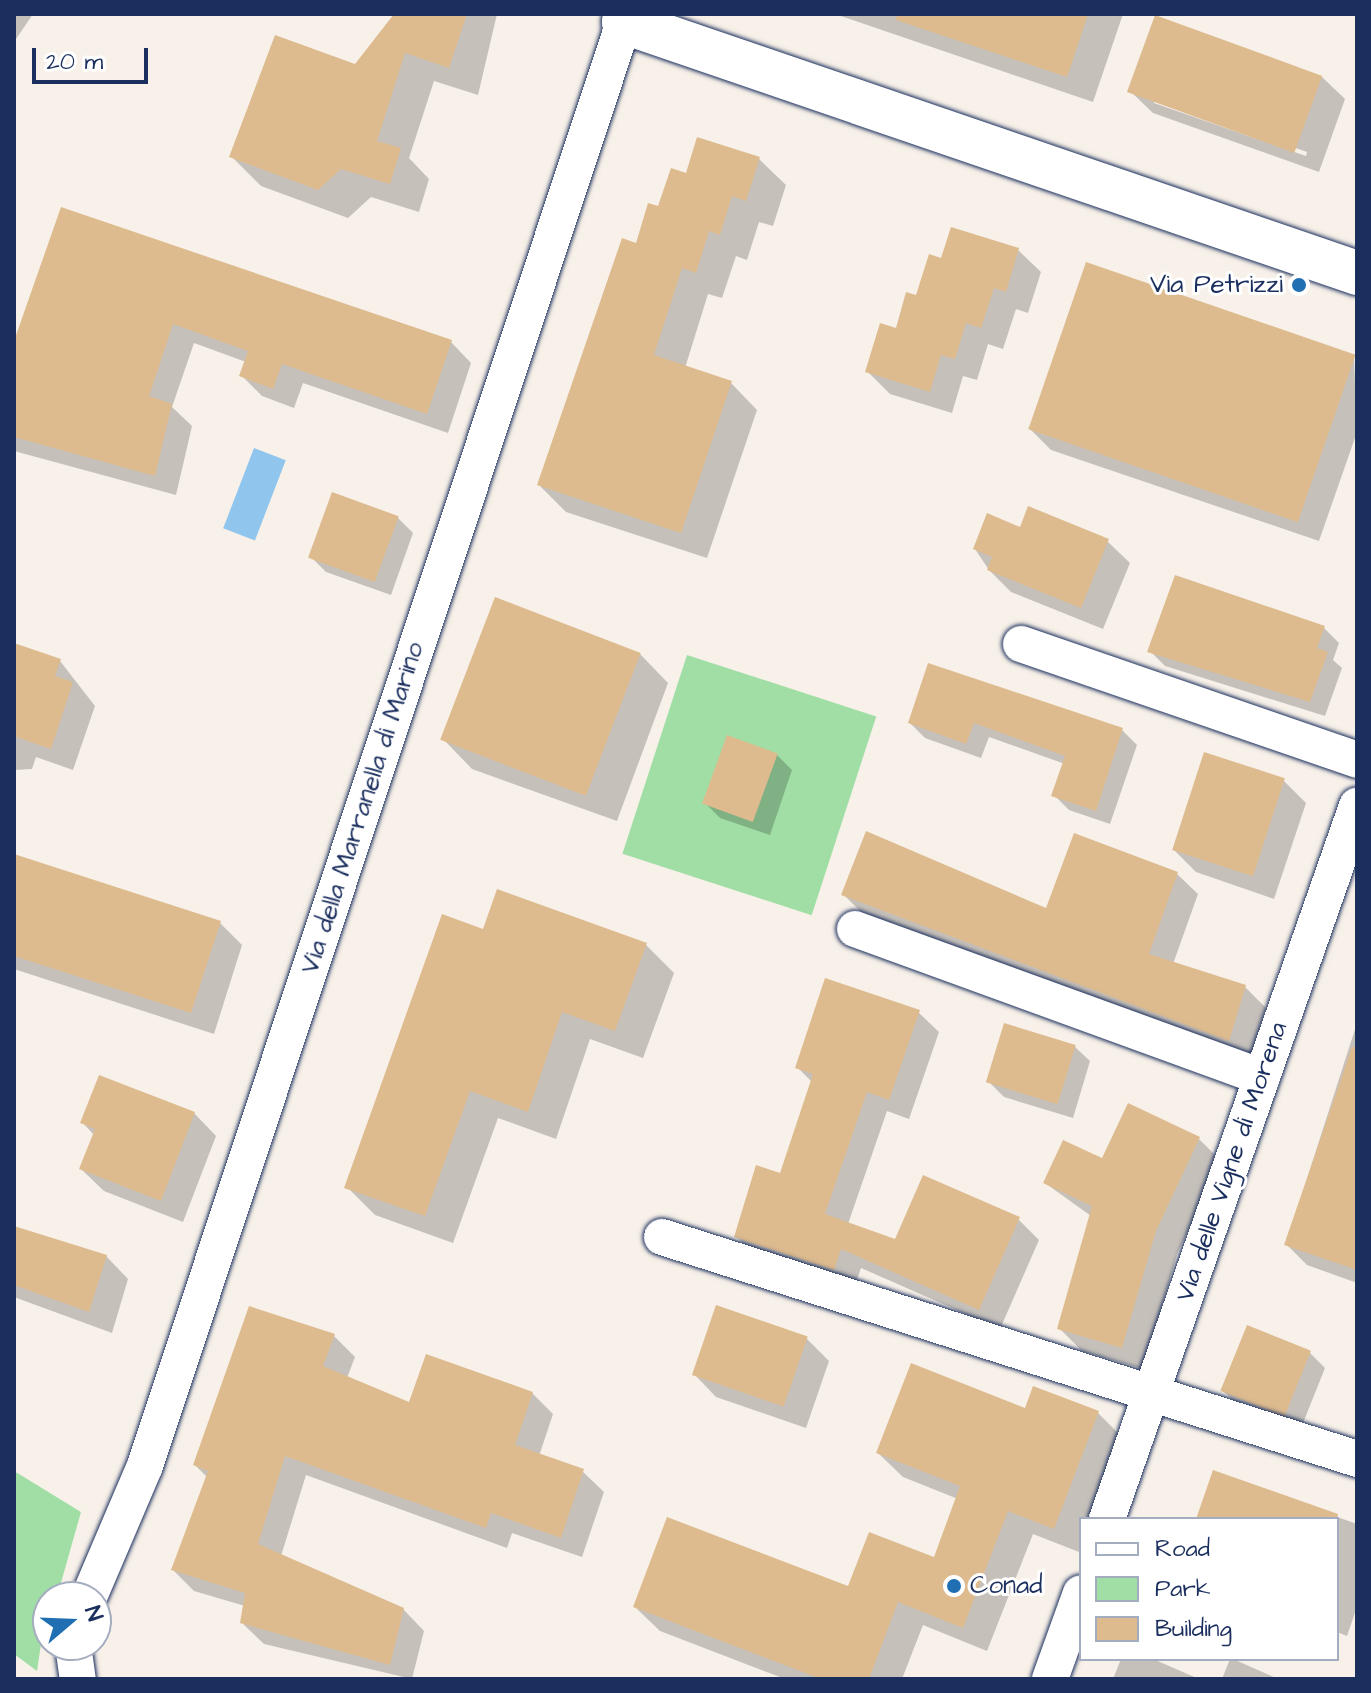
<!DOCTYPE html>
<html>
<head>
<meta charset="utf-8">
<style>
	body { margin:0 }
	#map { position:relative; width:1371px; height:1693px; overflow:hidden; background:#f8f1e9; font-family:"Architects Daughter",sans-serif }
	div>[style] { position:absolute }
	.green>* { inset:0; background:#a1dea5; transform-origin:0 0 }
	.water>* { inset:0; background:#90c6ee; transform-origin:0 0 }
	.shadow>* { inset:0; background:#0003 }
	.building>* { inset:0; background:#ddbb8f; transform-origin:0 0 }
	.roads { filter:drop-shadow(0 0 2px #1b2f5e) drop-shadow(0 0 2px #1b2f5e) }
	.minor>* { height:36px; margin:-18px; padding:0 18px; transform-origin:18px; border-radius:18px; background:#fff }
	.tertiary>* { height:44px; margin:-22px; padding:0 22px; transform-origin:22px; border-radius:22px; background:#fff }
	.dots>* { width:22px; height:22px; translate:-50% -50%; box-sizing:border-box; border:4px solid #fff; border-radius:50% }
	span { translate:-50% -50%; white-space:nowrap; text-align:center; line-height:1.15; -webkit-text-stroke:6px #fff; paint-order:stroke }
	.poi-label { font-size:26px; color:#1b2f5e }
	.right { translate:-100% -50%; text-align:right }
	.left { translate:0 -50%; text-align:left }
	.street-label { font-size:26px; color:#1b2f5e }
	.frame { position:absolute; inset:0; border:16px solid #1b2f5e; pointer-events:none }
	.legend { position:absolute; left:1079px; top:1517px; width:260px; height:144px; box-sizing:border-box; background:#fff; border:2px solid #a4acbf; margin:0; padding:10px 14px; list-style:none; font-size:24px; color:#1b2f5e }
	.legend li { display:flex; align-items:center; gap:16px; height:40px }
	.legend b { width:40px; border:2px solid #a4acbf }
	.north { position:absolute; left:32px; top:1581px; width:80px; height:80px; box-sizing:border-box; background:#fff; border:2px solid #a4acbf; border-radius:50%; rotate:71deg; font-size:22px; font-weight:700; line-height:32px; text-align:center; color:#1b2f5e }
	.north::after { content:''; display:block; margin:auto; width:28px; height:36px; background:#1f6fb2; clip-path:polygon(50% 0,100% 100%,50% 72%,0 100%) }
	.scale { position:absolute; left:32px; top:48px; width:116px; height:36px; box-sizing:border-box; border:4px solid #1b2f5e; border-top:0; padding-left:10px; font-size:24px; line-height:28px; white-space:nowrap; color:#1b2f5e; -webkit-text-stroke:6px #fff; paint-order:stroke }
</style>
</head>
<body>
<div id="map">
	<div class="green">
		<div style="left:687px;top:655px;width:199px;height:209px;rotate:18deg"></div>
		<div style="clip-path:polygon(14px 1471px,81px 1512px,57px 1597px,48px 1597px,37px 1671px,14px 1654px)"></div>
	</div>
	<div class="water">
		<div style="left:254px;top:448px;width:34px;height:86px;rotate:21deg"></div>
	</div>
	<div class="shadow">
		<div style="clip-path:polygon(14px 14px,33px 14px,14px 42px)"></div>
		<div style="clip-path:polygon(395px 14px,497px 14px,478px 95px,434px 81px,409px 158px,429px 179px,419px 212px,371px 197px,348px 218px,261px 186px,232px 157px,355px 67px)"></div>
		<div style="clip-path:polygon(835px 14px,1123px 14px,1093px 102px)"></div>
		<div style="clip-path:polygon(evenodd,1322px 77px,1345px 99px,1319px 172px,1153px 113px,1130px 91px,1322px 77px,1154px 99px,1307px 152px,1306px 156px,1154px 103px,1154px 99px)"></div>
		<div style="clip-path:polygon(759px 159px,786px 185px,773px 226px,759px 222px,747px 260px,736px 256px,722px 298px,708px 294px,685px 368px,731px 383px,757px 410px,707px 558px,566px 512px,539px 485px,637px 245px,660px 209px,687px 175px)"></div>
		<div style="clip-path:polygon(62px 210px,451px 342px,471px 363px,448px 433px,303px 383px,294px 408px,262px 396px,242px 376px,246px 362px,194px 343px,172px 407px,192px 426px,176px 495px,14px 451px,14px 348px)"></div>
		<div style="clip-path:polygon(1018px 250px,1041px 272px,1028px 313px,1016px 309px,1003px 349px,988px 344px,977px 380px,963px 376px,952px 413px,890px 394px,868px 372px,942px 261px)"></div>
		<div style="clip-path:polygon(1354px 356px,1357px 432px,1319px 541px,1051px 450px,1028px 427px)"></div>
		<div style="clip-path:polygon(398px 518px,413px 533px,391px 595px,326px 572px,311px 557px)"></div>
		<div style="clip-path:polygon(1022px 530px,1107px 541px,1130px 563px,1103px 629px,1011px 592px,989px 570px,975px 549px)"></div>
		<div style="clip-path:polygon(1324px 628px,1339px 643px,1333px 660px,1342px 668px,1325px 716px,1165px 666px,1150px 651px)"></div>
		<div style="clip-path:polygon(14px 645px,60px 661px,95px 706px,73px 770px,36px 757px,32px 769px,14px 770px)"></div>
		<div style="clip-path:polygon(640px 654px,668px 683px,617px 821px,472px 769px,444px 740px)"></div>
		<div style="clip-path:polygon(930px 665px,1122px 730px,1137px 745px,1110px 824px,1069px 810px,1054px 795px,1065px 764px,989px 737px,981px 758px,925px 738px,910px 723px)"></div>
		<div style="clip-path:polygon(777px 755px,792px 770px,770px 835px,720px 818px,705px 803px)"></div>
		<div style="clip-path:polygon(1284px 781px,1306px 803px,1274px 899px,1196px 872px,1174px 850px)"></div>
		<div style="clip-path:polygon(14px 856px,220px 923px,242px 945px,214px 1034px,14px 969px)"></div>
		<div style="clip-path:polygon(1177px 874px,1198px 894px,1173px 964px,1245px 987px,1266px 1008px,1249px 1061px,864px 915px,843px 894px,1048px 911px)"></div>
		<div style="clip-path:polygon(484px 931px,646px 945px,674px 973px,643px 1058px,590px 1039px,556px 1139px,498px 1118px,453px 1243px,375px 1215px,347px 1187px)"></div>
		<div style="clip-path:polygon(918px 1012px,939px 1032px,909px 1119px,887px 1111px,848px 1224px,896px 1241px,1018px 1219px,1039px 1240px,1000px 1329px,861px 1268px,854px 1289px,756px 1257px,736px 1236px,782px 1176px,813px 1083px,798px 1068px)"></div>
		<div style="clip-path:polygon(1357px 1023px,1357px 1283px,1307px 1265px,1286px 1244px)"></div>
		<div style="clip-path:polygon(1075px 1047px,1090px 1061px,1073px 1118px,1004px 1097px,989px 1082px)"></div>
		<div style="clip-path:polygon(194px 1113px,216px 1136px,183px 1222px,104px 1191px,81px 1169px,94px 1135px,82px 1122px)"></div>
		<div style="clip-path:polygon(1199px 1139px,1221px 1161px,1177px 1254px,1144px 1369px,1082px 1351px,1060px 1329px,1091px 1216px,1045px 1183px)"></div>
		<div style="clip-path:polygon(14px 1228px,106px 1256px,128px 1279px,112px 1333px,14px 1297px)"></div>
		<div style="clip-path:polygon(334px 1336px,355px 1357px,347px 1378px,411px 1405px,532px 1393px,553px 1414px,539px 1456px,582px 1471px,604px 1492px,582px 1557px,512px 1533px,507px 1548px,306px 1475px,281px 1556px,403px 1609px,424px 1631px,412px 1679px,264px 1644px,242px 1623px,245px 1606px,194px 1591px,173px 1570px,208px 1478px,195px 1465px)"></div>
		<div style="clip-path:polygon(807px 1339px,829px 1361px,806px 1428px,716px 1397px,694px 1374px)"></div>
		<div style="clip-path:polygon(1310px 1353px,1325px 1368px,1301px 1428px,1238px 1405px,1223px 1391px)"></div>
		<div style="clip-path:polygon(1034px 1388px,1098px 1413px,1123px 1438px,1092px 1519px,1081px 1519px,1079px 1552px,1033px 1534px,987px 1651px,923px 1625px,902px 1679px,785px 1679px,660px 1631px,635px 1607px,849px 1588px,935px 1560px,958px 1499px,903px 1477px,878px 1453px,1026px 1410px)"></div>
		<div style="clip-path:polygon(1214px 1473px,1357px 1524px,1357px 1607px,1347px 1636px,1337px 1632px,1337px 1519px,1198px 1519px)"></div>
		<div style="clip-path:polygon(1121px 1659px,1153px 1659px,1199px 1679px,1113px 1679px)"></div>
		<div style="clip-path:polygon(1230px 1659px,1233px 1659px,1278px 1679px,1222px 1679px)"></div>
	</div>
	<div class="building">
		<div style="clip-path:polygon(394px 14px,467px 14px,449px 68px,405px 53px,377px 141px,401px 148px,390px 184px,341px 169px,318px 190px,229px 157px,275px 35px,355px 64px)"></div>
		<div style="clip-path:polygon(897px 14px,1088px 14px,1067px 77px,896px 20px)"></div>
		<div style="left:1155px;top:15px;width:178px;height:82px;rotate:20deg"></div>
		<div style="clip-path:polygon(697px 137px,760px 157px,746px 201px,732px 196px,720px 235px,709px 231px,696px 273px,682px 268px,654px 355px,732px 381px,681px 533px,537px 485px,622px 238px,636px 243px,648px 203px,658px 206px,671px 168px,686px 173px)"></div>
		<div style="clip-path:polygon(61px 207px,452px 340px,427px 414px,282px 364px,273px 389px,239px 376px,248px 351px,173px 324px,149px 396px,172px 404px,155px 476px,14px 437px,14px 341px)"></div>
		<div style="clip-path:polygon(951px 227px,1019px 248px,1006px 292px,994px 288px,981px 328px,966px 323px,955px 359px,941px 355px,930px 392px,865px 372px,880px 323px,896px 328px,906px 292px,916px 295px,929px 254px,941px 258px)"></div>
		<div style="left:1086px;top:262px;width:285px;height:177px;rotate:19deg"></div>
		<div style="left:332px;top:492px;width:71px;height:70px;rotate:20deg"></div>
		<div style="clip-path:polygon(1028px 506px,1109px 539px,1081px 608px,987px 570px,992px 557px,973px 549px,987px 513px,1020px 527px)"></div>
		<div style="clip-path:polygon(1175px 575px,1325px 626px,1317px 648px,1328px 652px,1310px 702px,1147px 652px)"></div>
		<div style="left:495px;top:597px;width:156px;height:153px;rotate:21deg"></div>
		<div style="clip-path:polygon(14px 643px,61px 659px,55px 676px,73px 682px,51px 749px,14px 736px)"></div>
		<div style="clip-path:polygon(928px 663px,1123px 728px,1096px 811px,1051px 796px,1065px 756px,974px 723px,966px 744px,908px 723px)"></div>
		<div style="left:727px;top:735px;width:54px;height:73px;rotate:20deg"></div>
		<div style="left:1204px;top:752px;width:85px;height:103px;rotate:18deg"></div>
		<div style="clip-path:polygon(866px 831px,1046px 908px,1074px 833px,1178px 872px,1149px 954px,1246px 985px,1229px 1041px,841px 895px)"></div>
		<div style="clip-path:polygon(14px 854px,221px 921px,191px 1013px,14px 956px)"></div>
		<div style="clip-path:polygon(497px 889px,647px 943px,615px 1031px,562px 1012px,528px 1112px,470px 1091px,425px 1216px,344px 1188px,442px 914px,483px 929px)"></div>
		<div style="clip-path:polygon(825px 978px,920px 1010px,889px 1100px,867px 1092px,825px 1214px,895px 1239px,923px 1175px,1020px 1217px,979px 1310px,841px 1249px,834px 1270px,734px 1237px,756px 1165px,780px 1173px,813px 1074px,795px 1068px)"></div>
		<div style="left:1004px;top:1023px;width:75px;height:62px;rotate:17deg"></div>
		<div style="clip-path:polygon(1352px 1047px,1357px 1048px,1357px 1270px,1284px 1245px)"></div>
		<div style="clip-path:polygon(99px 1075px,195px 1112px,161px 1201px,79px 1169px,95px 1129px,80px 1123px)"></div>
		<div style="clip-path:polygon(1128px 1103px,1200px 1137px,1156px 1231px,1122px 1348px,1057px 1329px,1092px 1206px,1043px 1183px,1063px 1140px,1102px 1158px)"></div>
		<div style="clip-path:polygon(14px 1226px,107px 1255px,89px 1312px,14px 1285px)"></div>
		<div style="left:716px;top:1305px;width:97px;height:74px;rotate:19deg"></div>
		<div style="clip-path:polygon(249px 1306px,335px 1334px,323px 1366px,409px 1402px,426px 1354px,533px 1392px,515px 1445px,584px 1469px,561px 1538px,491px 1513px,486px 1528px,285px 1456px,258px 1544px,404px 1608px,390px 1665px,240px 1623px,245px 1593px,171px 1570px,208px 1471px,193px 1465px)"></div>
		<div style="left:1247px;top:1325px;width:69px;height:71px;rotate:22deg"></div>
		<div style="clip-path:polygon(911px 1363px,1025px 1408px,1033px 1386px,1099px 1411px,1054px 1529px,1008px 1511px,963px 1628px,898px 1602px,869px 1679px,821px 1679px,633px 1607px,667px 1517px,848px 1586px,869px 1532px,934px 1557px,960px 1486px,876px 1453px)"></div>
		<div style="clip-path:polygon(1213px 1470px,1338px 1514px,1337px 1519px,1196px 1519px)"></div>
	</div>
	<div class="roads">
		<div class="minor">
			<div style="left:1021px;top:644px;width:355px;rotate:19deg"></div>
			<div style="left:855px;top:929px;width:433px;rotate:20deg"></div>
			<div style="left:662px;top:1237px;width:730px;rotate:17.71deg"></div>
			<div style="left:1107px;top:1519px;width:756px;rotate:-70.68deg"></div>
			<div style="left:89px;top:1597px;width:142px;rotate:-66.9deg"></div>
			<div style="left:145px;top:1466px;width:1521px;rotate:-71.65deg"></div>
			<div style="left:73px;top:1645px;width:34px;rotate:82deg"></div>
			<div style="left:1050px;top:1679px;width:91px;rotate:-70.2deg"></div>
		</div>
		<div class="tertiary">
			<div style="left:626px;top:14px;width:8px;rotate:104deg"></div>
			<div style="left:624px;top:22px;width:775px;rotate:18.9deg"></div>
		</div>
	</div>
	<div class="dots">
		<div style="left:1299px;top:285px;background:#1f6fb2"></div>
		<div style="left:954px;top:1586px;background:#1f6fb2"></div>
	</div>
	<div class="poi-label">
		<span class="right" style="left:1283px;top:285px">Via Petrizzi</span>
		<span class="left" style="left:970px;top:1586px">Conad</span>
	</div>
	<div class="street-label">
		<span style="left:363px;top:808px;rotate:-72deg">Via della Marranella di Marino</span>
		<span style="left:1232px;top:1162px;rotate:-71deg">Via delle Vigne di Morena</span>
	</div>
	<div class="frame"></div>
	<ul class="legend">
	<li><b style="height:10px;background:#fff"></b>Road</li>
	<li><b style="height:22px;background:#a1dea5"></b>Park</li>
	<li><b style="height:22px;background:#ddbb8f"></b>Building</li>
	</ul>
	<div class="north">N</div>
	<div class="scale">20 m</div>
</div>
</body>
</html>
